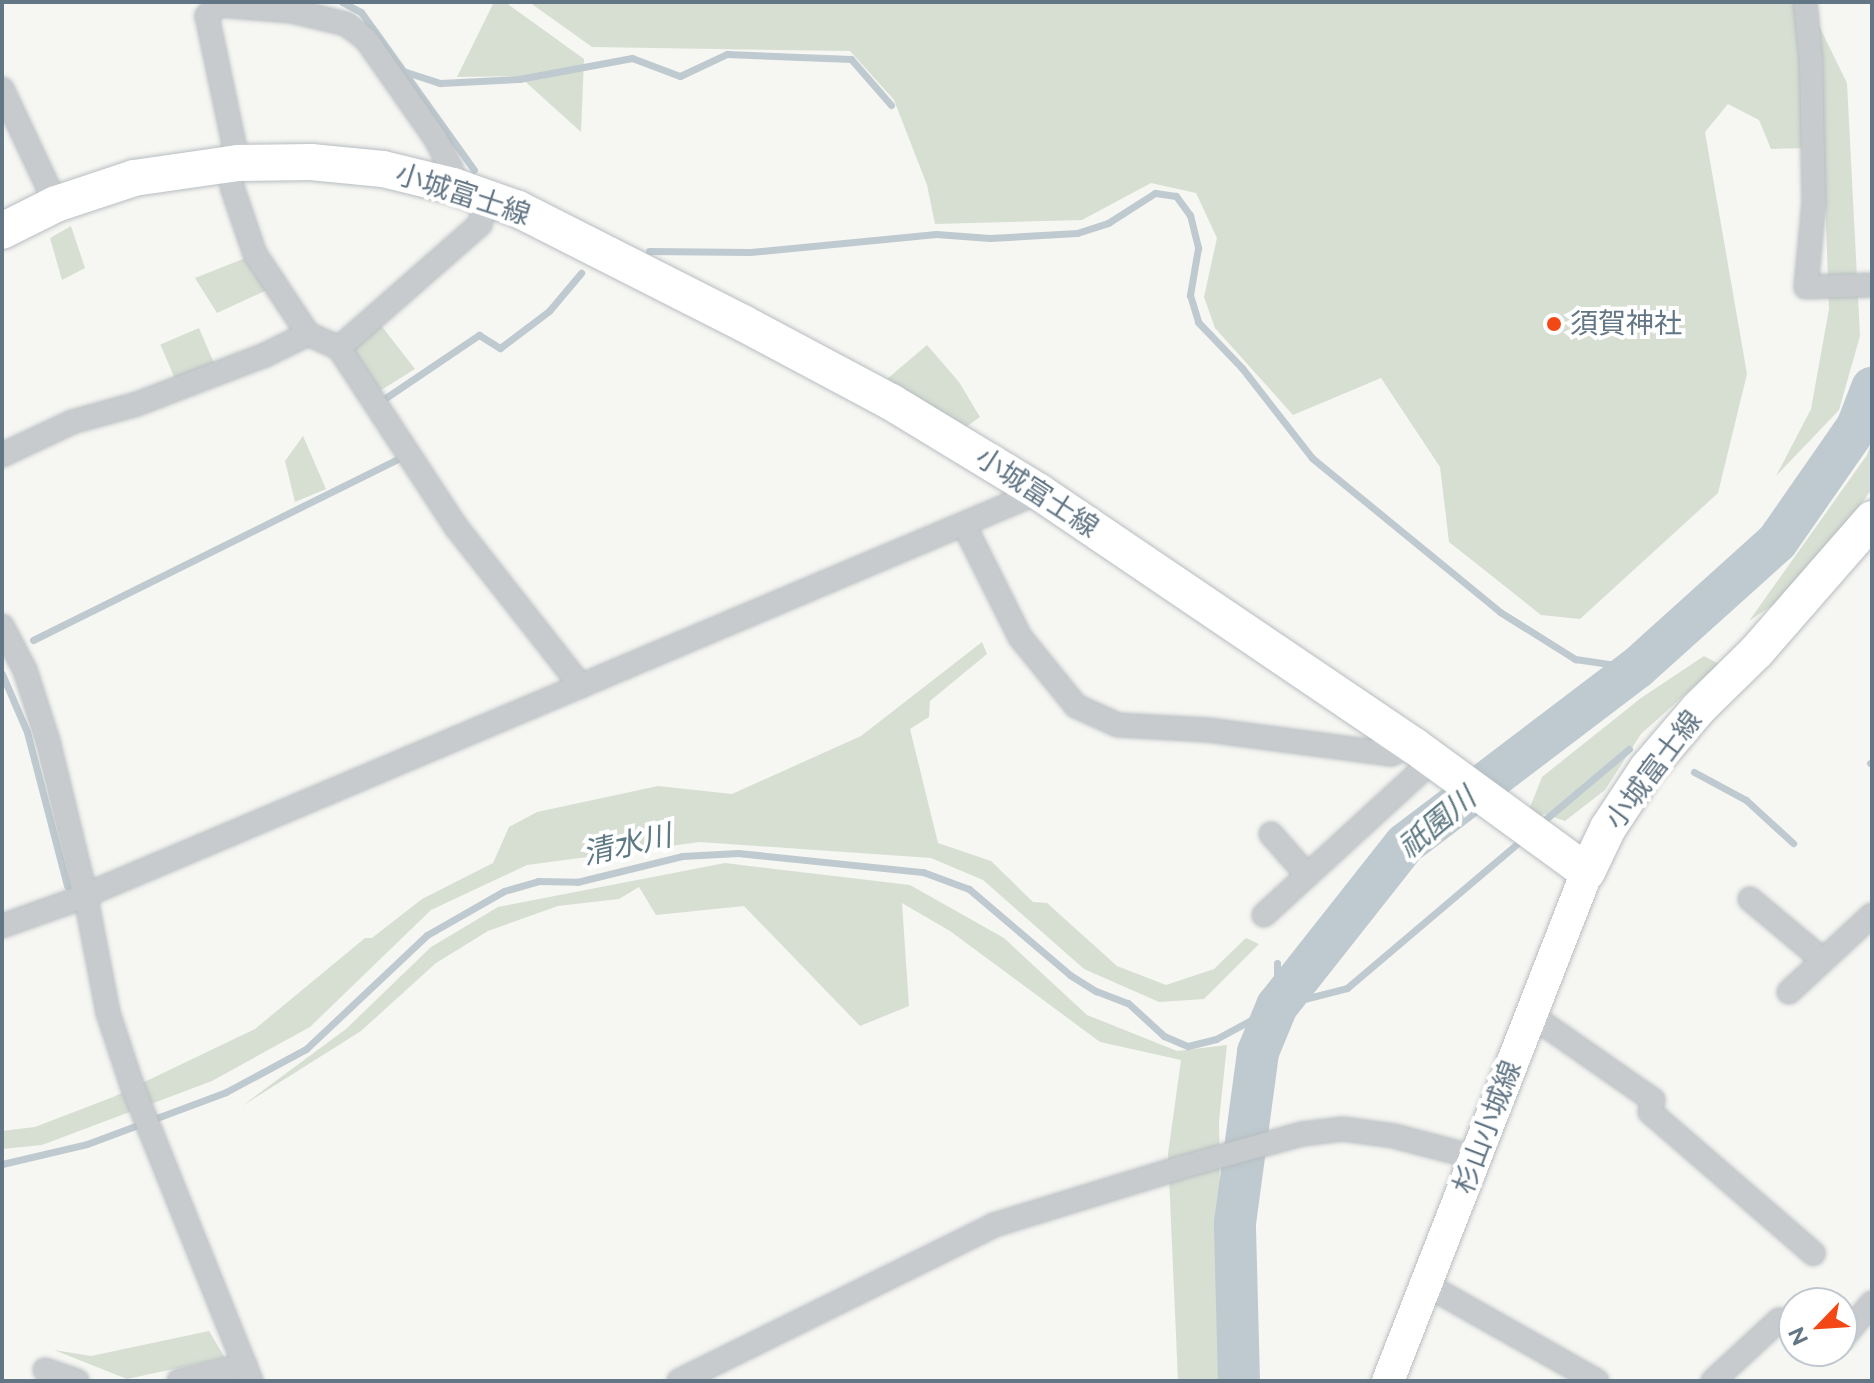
<!DOCTYPE html>
<html>
<head>
<meta charset="utf-8">
<style>
	body { margin:0 }
	#map { position:relative; width:1874px; height:1383px; overflow:hidden; background:#f6f6f2; font-family:Raleway,"Noto Sans JP",sans-serif }
	div>[style] { position:absolute }
	.green>* { inset:0; background:#d7dfd3; transform-origin:0 0 }
	.stream>* { height:7px; margin:-3.5px; padding:0 3.5px; transform-origin:3.5px; border-radius:3.5px; background:#becacf }
	.river>* { height:42px; margin:-21px; padding:0 21px; transform-origin:21px; border-radius:21px; background:#becacf }
	.roads { filter:drop-shadow(0 0 2px #b7bdc1) drop-shadow(0 0 2px #b7bdc1) }
	.street>* { height:22px; margin:-11px; padding:0 11px; transform-origin:11px; border-radius:11px; background:#c8cbce }
	.secondary>* { height:32px; margin:-16px; padding:0 16px; transform-origin:16px; border-radius:16px; background:#fff }
	.primary>* { height:36px; margin:-18px; padding:0 18px; transform-origin:18px; border-radius:18px; background:#fff }
	.dots>* { width:22px; height:22px; translate:-50% -50%; box-sizing:border-box; border:4px solid #fff; border-radius:50% }
	span { translate:-50% -50%; white-space:nowrap; text-align:center; line-height:1.15; -webkit-text-stroke:8px #fff; paint-order:stroke }
	.street-label { font-size:28px; color:#627686 }
	.poi-label { font-size:28px; color:#627686 }
	.left { translate:0 -50%; text-align:left }
	.water-label { font-size:30px; color:#5e7983; font-style:italic }
	.frame { position:absolute; inset:0; border:4px solid #627686; pointer-events:none }
	.north { position:absolute; left:1778px; top:1287px; width:80px; height:80px; box-sizing:border-box; background:#fff; border:2px solid #c0c8cf; border-radius:50%; rotate:245deg; font-size:22px; font-weight:700; line-height:32px; text-align:center; color:#627686 }
	.north::after { content:''; display:block; margin:auto; width:28px; height:36px; background:#f34815; clip-path:polygon(50% 0,100% 100%,50% 72%,0 100%) }
</style>
</head>
<body>
<div id="map">
	<div class="green">
		<div style="clip-path:polygon(494px 2px,505px 2px,584px 59px,581px 132px,519px 76px,457px 77px)"></div>
		<div style="clip-path:polygon(529px 2px,1796px 2px,1808px 148px,1771px 149px,1759px 120px,1728px 104px,1705px 132px,1747px 374px,1718px 493px,1580px 619px,1541px 615px,1449px 542px,1440px 467px,1381px 378px,1293px 415px,1215px 328px,1204px 297px,1217px 238px,1196px 193px,1151px 183px,1082px 220px,935px 224px,927px 185px,894px 100px,850px 51px,592px 47px)"></div>
		<div style="clip-path:polygon(1819px 26px,1847px 83px,1860px 336px,1839px 410px,1776px 476px,1811px 409px,1829px 309px)"></div>
		<div style="clip-path:polygon(71px 226px,85px 268px,62px 280px,50px 238px)"></div>
		<div style="clip-path:polygon(248px 257px,267px 290px,217px 313px,195px 278px)"></div>
		<div style="clip-path:polygon(380px 324px,415px 369px,378px 392px,353px 350px)"></div>
		<div style="left:199px;top:328px;width:41px;height:42px;rotate:67deg"></div>
		<div style="clip-path:polygon(927px 345px,959px 382px,980px 417px,962px 430px,887px 379px)"></div>
		<div style="clip-path:polygon(303px 436px,326px 489px,295px 502px,285px 461px)"></div>
		<div style="clip-path:polygon(1872px 440px,1872px 489px,1802px 585px,1749px 621px,1867px 455px)"></div>
		<div style="clip-path:polygon(982px 642px,987px 654px,930px 701px,929px 717px,910px 729px,938px 843px,991px 861px,1033px 902px,1047px 903px,1117px 966px,1166px 985px,1214px 969px,1246px 938px,1259px 944px,1204px 999px,1159px 1002px,1084px 969px,983px 880px,931px 858px,700px 842px,527px 865px,431px 910px,310px 1027px,212px 1081px,42px 1145px,2px 1149px,2px 1131px,35px 1127px,113px 1097px,255px 1029px,365px 938px,372px 938px,422px 899px,493px 863px,509px 827px,537px 812px,658px 786px,732px 794px,861px 736px)"></div>
		<div style="clip-path:polygon(1704px 656px,1719px 664px,1641px 734px,1605px 790px,1565px 821px,1544px 814px,1521px 830px,1542px 777px,1641px 698px)"></div>
		<div style="clip-path:polygon(725px 863px,910px 885px,1004px 938px,1087px 1015px,1177px 1051px,1227px 1045px,1219px 1121px,1223px 1381px,1178px 1381px,1168px 1154px,1181px 1060px,1100px 1042px,950px 931px,902px 903px,909px 1006px,860px 1026px,744px 906px,656px 915px,639px 887px,619px 899px,558px 906px,488px 931px,436px 963px,361px 1031px,242px 1106px,346px 1029px,431px 947px,498px 907px)"></div>
		<div style="clip-path:polygon(209px 1331px,225px 1358px,127px 1379px,54px 1350px,91px 1356px)"></div>
	</div>
	<div class="stream">
		<div style="left:342px;top:2px;width:21px;rotate:28deg"></div>
		<div style="left:361px;top:12px;width:194px;rotate:54.4deg"></div>
		<div style="left:403px;top:71px;width:39px;rotate:18deg"></div>
		<div style="left:440px;top:83px;width:79px;rotate:-2.9deg"></div>
		<div style="left:519px;top:79px;width:115px;rotate:-10.5deg"></div>
		<div style="left:632px;top:58px;width:51px;rotate:20.6deg"></div>
		<div style="left:680px;top:76px;width:52px;rotate:-25.1deg"></div>
		<div style="left:727px;top:54px;width:124px;rotate:2.3deg"></div>
		<div style="left:851px;top:59px;width:61px;rotate:49deg"></div>
		<div style="left:649px;top:251px;width:101px;rotate:0.6deg"></div>
		<div style="left:750px;top:252px;width:187px;rotate:-5.5deg"></div>
		<div style="left:936px;top:234px;width:54px;rotate:4.2deg"></div>
		<div style="left:990px;top:238px;width:87px;rotate:-3.3deg"></div>
		<div style="left:1077px;top:233px;width:33px;rotate:-18deg"></div>
		<div style="left:1108px;top:223px;width:56px;rotate:-32.6deg"></div>
		<div style="left:1155px;top:193px;width:21px;rotate:8deg"></div>
		<div style="left:1176px;top:196px;width:24px;rotate:54deg"></div>
		<div style="left:1190px;top:215px;width:34px;rotate:76deg"></div>
		<div style="left:1198px;top:248px;width:48px;rotate:99.7deg"></div>
		<div style="left:1190px;top:295px;width:28px;rotate:73deg"></div>
		<div style="left:1198px;top:322px;width:64px;rotate:46.3deg"></div>
		<div style="left:1242px;top:368px;width:114px;rotate:52.1deg"></div>
		<div style="left:1312px;top:458px;width:243px;rotate:39.3deg"></div>
		<div style="left:1500px;top:612px;width:89px;rotate:32.1deg"></div>
		<div style="left:1575px;top:659px;width:63px;rotate:8.3deg"></div>
		<div style="left:384px;top:399px;width:115px;rotate:-34deg"></div>
		<div style="left:479px;top:335px;width:25px;rotate:32deg"></div>
		<div style="left:500px;top:348px;width:61px;rotate:-37.1deg"></div>
		<div style="left:549px;top:311px;width:50px;rotate:-49.9deg"></div>
		<div style="left:33px;top:640px;width:407px;rotate:-26.4deg"></div>
		<div style="left:2px;top:674px;width:63px;rotate:66.7deg"></div>
		<div style="left:27px;top:732px;width:159px;rotate:75.4deg"></div>
		<div style="left:1870px;top:763px;width:2px;rotate:-27deg"></div>
		<div style="left:1694px;top:772px;width:59px;rotate:28.3deg"></div>
		<div style="left:1746px;top:800px;width:64px;rotate:42.5deg"></div>
		<div style="left:1541px;top:823px;width:115px;rotate:-40.1deg"></div>
		<div style="left:1277px;top:963px;width:43px;rotate:90deg"></div>
		<div style="left:1277px;top:1006px;width:72px;rotate:-14.4deg"></div>
		<div style="left:1347px;top:988px;width:231px;rotate:-40.3deg"></div>
		<div style="left:2px;top:1164px;width:87px;rotate:-13.2deg"></div>
		<div style="left:87px;top:1144px;width:148px;rotate:-20.5deg"></div>
		<div style="left:226px;top:1092px;width:91px;rotate:-28.3deg"></div>
		<div style="left:306px;top:1049px;width:166px;rotate:-43.3deg"></div>
		<div style="left:427px;top:935px;width:89px;rotate:-29.7deg"></div>
		<div style="left:504px;top:891px;width:35px;rotate:-16deg"></div>
		<div style="left:538px;top:881px;width:39px;rotate:1deg"></div>
		<div style="left:577px;top:882px;width:108px;rotate:-13.9deg"></div>
		<div style="left:682px;top:856px;width:56px;rotate:-3.1deg"></div>
		<div style="left:738px;top:853px;width:186px;rotate:5.9deg"></div>
		<div style="left:923px;top:872px;width:49px;rotate:20.3deg"></div>
		<div style="left:969px;top:889px;width:133px;rotate:40.4deg"></div>
		<div style="left:1070px;top:975px;width:31px;rotate:32deg"></div>
		<div style="left:1096px;top:991px;width:34px;rotate:21deg"></div>
		<div style="left:1128px;top:1003px;width:49px;rotate:42.5deg"></div>
		<div style="left:1164px;top:1036px;width:26px;rotate:23deg"></div>
		<div style="left:1188px;top:1046px;width:29px;rotate:-14deg"></div>
		<div style="left:1216px;top:1039px;width:69px;rotate:-28.4deg"></div>
	</div>
	<div class="river">
		<div style="left:1239px;top:1381px;width:158px;rotate:-91.5deg"></div>
		<div style="left:1235px;top:1223px;width:173px;rotate:-82.3deg"></div>
		<div style="left:1258px;top:1052px;width:50px;rotate:-67.6deg"></div>
		<div style="left:1277px;top:1006px;width:206px;rotate:-51.7deg"></div>
		<div style="left:1405px;top:844px;width:291px;rotate:-37.2deg"></div>
		<div style="left:1637px;top:668px;width:188px;rotate:-42deg"></div>
		<div style="left:1777px;top:542px;width:140px;rotate:-55.2deg"></div>
		<div style="left:1857px;top:427px;width:42px;rotate:-69deg"></div>
	</div>
	<div class="roads">
		<div class="street">
			<div style="left:1805px;top:2px;width:59px;rotate:84.2deg"></div>
			<div style="left:1811px;top:61px;width:141px;rotate:88.8deg"></div>
			<div style="left:1814px;top:202px;width:85px;rotate:95.4deg"></div>
			<div style="left:1806px;top:287px;width:66px;rotate:-1.7deg"></div>
			<div style="left:218px;top:5px;width:74px;rotate:4.6deg"></div>
			<div style="left:292px;top:11px;width:56px;rotate:13.5deg"></div>
			<div style="left:346px;top:24px;width:25px;rotate:37deg"></div>
			<div style="left:366px;top:39px;width:122px;rotate:55deg"></div>
			<div style="left:436px;top:139px;width:33px;rotate:63deg"></div>
			<div style="left:451px;top:168px;width:18px;rotate:84deg"></div>
			<div style="left:218px;top:5px;width:16px;rotate:135deg"></div>
			<div style="left:207px;top:16px;width:150px;rotate:78.1deg"></div>
			<div style="left:2px;top:89px;width:127px;rotate:64.8deg"></div>
			<div style="left:232px;top:187px;width:71px;rotate:71.1deg"></div>
			<div style="left:255px;top:254px;width:96px;rotate:56.5deg"></div>
			<div style="left:339px;top:348px;width:188px;rotate:-41.3deg"></div>
			<div style="left:480px;top:224px;width:27px;rotate:-77deg"></div>
			<div style="left:2px;top:455px;width:77px;rotate:-25.2deg"></div>
			<div style="left:72px;top:422px;width:67px;rotate:-15.5deg"></div>
			<div style="left:137px;top:404px;width:135px;rotate:-20.9deg"></div>
			<div style="left:263px;top:356px;width:50px;rotate:-26.1deg"></div>
			<div style="left:308px;top:334px;width:34px;rotate:24deg"></div>
			<div style="left:339px;top:348px;width:215px;rotate:56.8deg"></div>
			<div style="left:457px;top:528px;width:201px;rotate:51.9deg"></div>
			<div style="left:964px;top:525px;width:125px;rotate:63.4deg"></div>
			<div style="left:1020px;top:637px;width:89px;rotate:50.9deg"></div>
			<div style="left:1076px;top:706px;width:46px;rotate:24.3deg"></div>
			<div style="left:1118px;top:725px;width:90px;rotate:3.2deg"></div>
			<div style="left:1208px;top:730px;width:185px;rotate:7.5deg"></div>
			<div style="left:1391px;top:754px;width:24px;rotate:-22deg"></div>
			<div style="left:2px;top:626px;width:50px;rotate:62.4deg"></div>
			<div style="left:25px;top:670px;width:75px;rotate:72.1deg"></div>
			<div style="left:48px;top:741px;width:156px;rotate:76.3deg"></div>
			<div style="left:85px;top:893px;width:122px;rotate:79.1deg"></div>
			<div style="left:108px;top:1013px;width:76px;rotate:71.6deg"></div>
			<div style="left:132px;top:1085px;width:319px;rotate:68.1deg"></div>
			<div style="left:1271px;top:834px;width:55px;rotate:48.7deg"></div>
			<div style="left:1750px;top:899px;width:95px;rotate:39.9deg"></div>
			<div style="left:1264px;top:915px;width:231px;rotate:-42.5deg"></div>
			<div style="left:2px;top:926px;width:69px;rotate:-19.5deg"></div>
			<div style="left:67px;top:903px;width:1055px;rotate:-22.92deg"></div>
			<div style="left:1789px;top:992px;width:113px;rotate:-42.9deg"></div>
			<div style="left:1531px;top:1015px;width:149px;rotate:34.9deg"></div>
			<div style="left:1653px;top:1100px;width:12px;rotate:104deg"></div>
			<div style="left:1650px;top:1112px;width:216px;rotate:40.9deg"></div>
			<div style="left:1427px;top:1285px;width:195px;rotate:29.5deg"></div>
			<div style="left:1842px;top:1339px;width:47px;rotate:-50.2deg"></div>
			<div style="left:45px;top:1370px;width:34px;rotate:19deg"></div>
			<div style="left:179px;top:1381px;width:68px;rotate:-13.6deg"></div>
			<div style="left:679px;top:1381px;width:352px;rotate:-26.3deg"></div>
			<div style="left:994px;top:1225px;width:194px;rotate:-17.1deg"></div>
			<div style="left:1179px;top:1168px;width:128px;rotate:-15.5deg"></div>
			<div style="left:1302px;top:1134px;width:41px;rotate:-7deg"></div>
			<div style="left:1343px;top:1129px;width:51px;rotate:7.8deg"></div>
			<div style="left:1394px;top:1136px;width:86px;rotate:14.8deg"></div>
			<div style="left:1713px;top:1381px;width:90px;rotate:-42.7deg"></div>
			<div style="left:1779px;top:1320px;width:15px;rotate:4deg"></div>
		</div>
		<div class="secondary">
			<div style="left:1388px;top:1381px;width:547px;rotate:-68.65deg"></div>
		</div>
		<div class="primary">
			<div style="left:2px;top:231px;width:60px;rotate:-26.6deg"></div>
			<div style="left:56px;top:204px;width:82px;rotate:-18.4deg"></div>
			<div style="left:134px;top:178px;width:105px;rotate:-8.2deg"></div>
			<div style="left:238px;top:163px;width:73px;rotate:-0.8deg"></div>
			<div style="left:311px;top:162px;width:72px;rotate:5.6deg"></div>
			<div style="left:383px;top:169px;width:72px;rotate:13.7deg"></div>
			<div style="left:453px;top:186px;width:69px;rotate:19.5deg"></div>
			<div style="left:518px;top:209px;width:252px;rotate:26.9deg"></div>
			<div style="left:743px;top:323px;width:168px;rotate:28.1deg"></div>
			<div style="left:891px;top:402px;width:173px;rotate:31.3deg"></div>
			<div style="left:1039px;top:492px;width:452px;rotate:34.1deg"></div>
			<div style="left:1413px;top:745px;width:215px;rotate:36.1deg"></div>
			<div style="left:1587px;top:872px;width:49px;rotate:-64.5deg"></div>
			<div style="left:1608px;top:828px;width:71px;rotate:-56.5deg"></div>
			<div style="left:1647px;top:769px;width:79px;rotate:-49.6deg"></div>
			<div style="left:1698px;top:709px;width:83px;rotate:-44.5deg"></div>
			<div style="left:1757px;top:651px;width:175px;rotate:-48.9deg"></div>
		</div>
	</div>
	<div class="dots">
		<div style="left:1554px;top:324px;background:#f34815"></div>
	</div>
	<div class="street-label">
		<span style="left:463px;top:195px;rotate:18deg">小城富士線</span>
		<span style="left:1037px;top:493px;rotate:33deg">小城富士線</span>
		<span style="left:1654px;top:770px;rotate:-53deg">小城富士線</span>
		<span style="left:1488px;top:1127px;rotate:-69deg">杉山小城線</span>
	</div>
	<div class="poi-label">
		<span class="left" style="left:1570px;top:324px">須賀神社</span>
	</div>
	<div class="water-label">
		<span style="left:1437px;top:823px;rotate:-40deg">祇園川</span>
		<span style="left:627px;top:845px;rotate:-13deg">清水川</span>
	</div>
	<div class="frame"></div>
	<div class="north">N</div>
</div>
</body>
</html>
